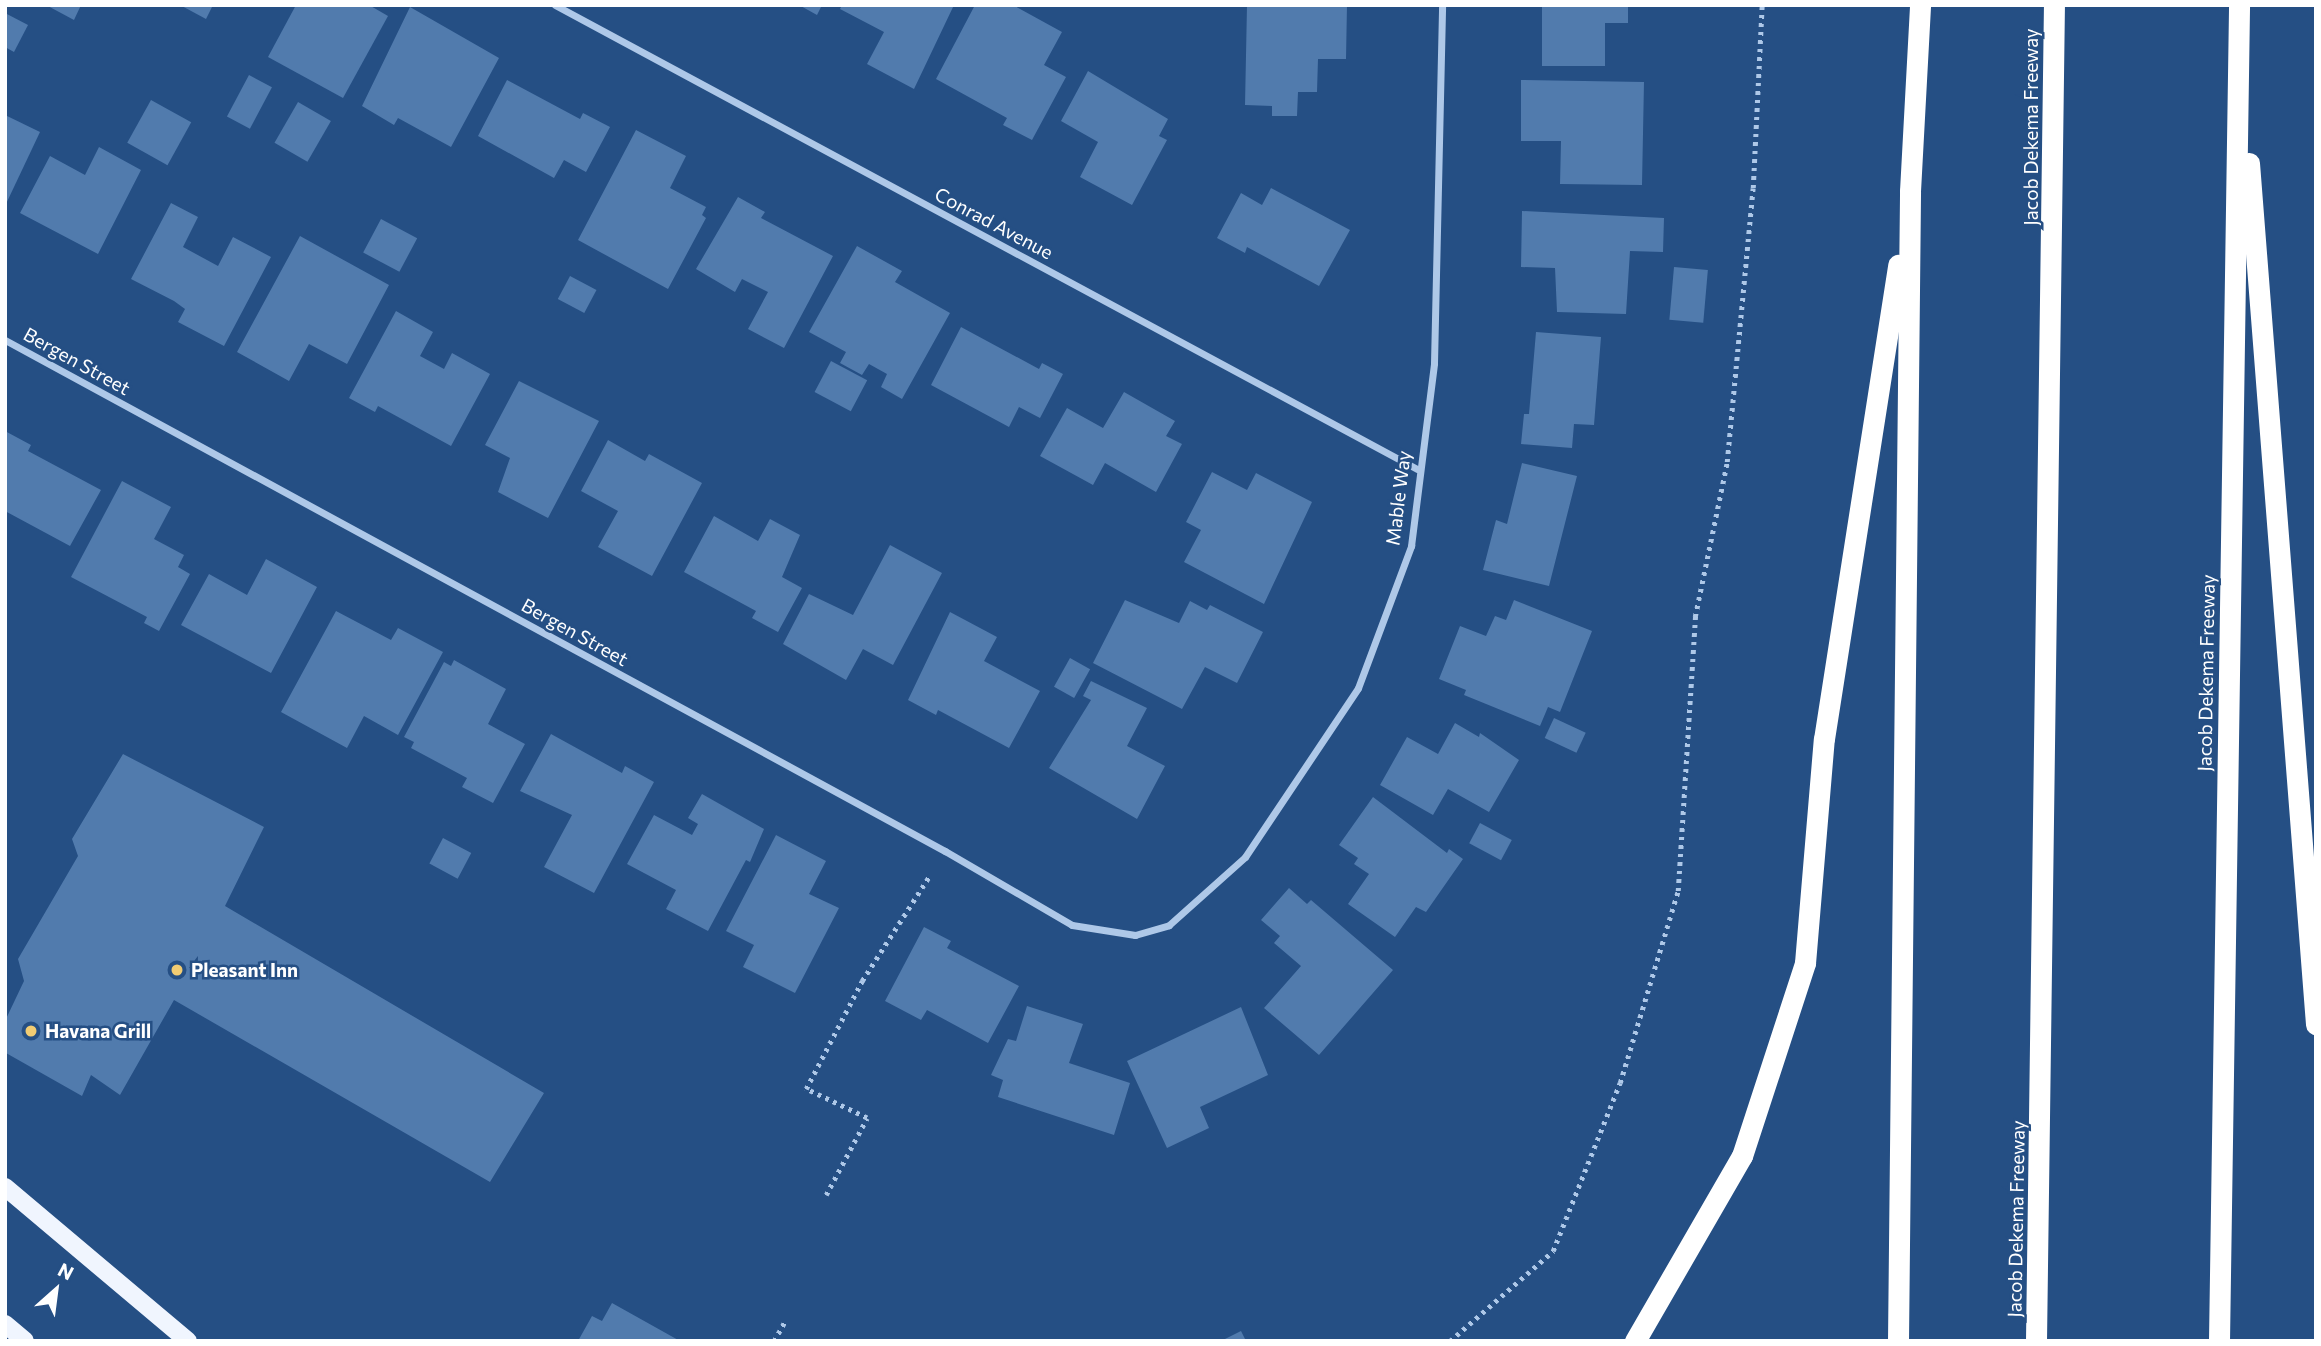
<!DOCTYPE html>
<html>
<head>
<meta charset="utf-8">
<style>
	body { margin:0 }
	#map { position:relative; width:2321px; height:1346px; overflow:hidden; background:#254f84; font-family:Commissioner,sans-serif }
	div>[style] { position:absolute }
	.building>* { inset:0; background:#517bad; transform-origin:0 0 }
	.path>* { height:4.5px; margin-top:-2.25px; transform-origin:0; background:repeating-linear-gradient(90deg,#aec8e8 0 3.5px,transparent 0 8.5px) }
	.minor>* { height:7px; margin:-3.5px; padding:0 3.5px; transform-origin:3.5px; border-radius:3.5px; background:#aec8e8 }
	.primary>* { height:18px; margin:-9px; padding:0 9px; transform-origin:9px; border-radius:9px; background:#f0f5fe }
	.motorway>* { height:21px; margin:-10.5px; padding:0 10.5px; transform-origin:10.5px; border-radius:10.5px; background:#fff }
	.dots>* { width:19px; height:19px; translate:-50% -50%; box-sizing:border-box; border:4px solid #254f84; border-radius:50% }
	span { translate:-50% -50%; white-space:nowrap; text-align:center; line-height:1.15; -webkit-text-stroke:5px #254f84; paint-order:stroke }
	.street-label { font-size:19px; color:#fff }
	.poi-label { font-size:19px; color:#fff; font-weight:700 }
	.left { translate:0 -50%; text-align:left }
	.frame { position:absolute; inset:0; border:7px solid #fff; pointer-events:none }
	.north { position:absolute; left:21px; top:1255px; width:70px; height:70px; -webkit-text-stroke:5px #254f84; paint-order:stroke; rotate:28deg; font-size:19px; font-weight:700; line-height:28px; text-align:center; color:#fff }
	.north::after { content:''; display:block; margin:auto; width:24px; height:32px; background:#fff; clip-path:polygon(50% 0,100% 100%,50% 72%,0 100%) }
</style>
</head>
<body>
<div id="map">
	<div class="building">
		<div style="clip-path:polygon(46px 5px,81px 5px,74px 20px)"></div>
		<div style="clip-path:polygon(180px 5px,213px 5px,206px 19px)"></div>
		<div style="clip-path:polygon(296px 5px,369px 5px,388px 16px,343px 98px,268px 57px)"></div>
		<div style="clip-path:polygon(799px 5px,822px 5px,817px 15px)"></div>
		<div style="clip-path:polygon(842px 5px,954px 5px,914px 89px,867px 64px,884px 32px,840px 9px)"></div>
		<div style="clip-path:polygon(975px 5px,1013px 5px,1062px 32px,1044px 65px,1066px 77px,1032px 140px,1003px 125px,1007px 118px,936px 79px)"></div>
		<div style="clip-path:polygon(1247px 5px,1347px 5px,1346px 59px,1318px 59px,1317px 92px,1298px 92px,1297px 116px,1272px 116px,1272px 106px,1245px 105px)"></div>
		<div style="clip-path:polygon(1542px 5px,1628px 5px,1628px 23px,1605px 23px,1605px 66px,1542px 66px)"></div>
		<div style="clip-path:polygon(410px 7px,499px 58px,451px 147px,398px 118px,394px 125px,362px 106px)"></div>
		<div style="clip-path:polygon(5px 13px,28px 25px,14px 52px,5px 47px)"></div>
		<div style="clip-path:polygon(1088px 71px,1168px 119px,1159px 136px,1167px 140px,1132px 205px,1080px 177px,1098px 142px,1061px 121px)"></div>
		<div style="left:249px;top:75px;width:26px;height:47px;rotate:28deg"></div>
		<div style="clip-path:polygon(507px 80px,580px 119px,583px 113px,610px 127px,586px 172px,564px 160px,554px 178px,478px 136px)"></div>
		<div style="clip-path:polygon(1521px 80px,1644px 82px,1642px 185px,1560px 184px,1561px 141px,1521px 141px)"></div>
		<div style="left:151px;top:100px;width:46px;height:49px;rotate:29deg"></div>
		<div style="left:298px;top:102px;width:38px;height:47px;rotate:30deg"></div>
		<div style="clip-path:polygon(5px 115px,40px 132px,5px 206px)"></div>
		<div style="clip-path:polygon(636px 130px,686px 156px,670px 188px,706px 207px,702px 215px,706px 218px,668px 289px,578px 240px)"></div>
		<div style="clip-path:polygon(99px 147px,141px 170px,98px 254px,20px 213px,50px 156px,85px 175px)"></div>
		<div style="clip-path:polygon(1271px 188px,1350px 230px,1319px 286px,1247px 247px,1245px 253px,1217px 238px,1241px 193px,1262px 205px)"></div>
		<div style="clip-path:polygon(738px 197px,765px 212px,761px 218px,833px 256px,784px 348px,748px 329px,768px 292px,742px 279px,735px 292px,696px 269px)"></div>
		<div style="clip-path:polygon(171px 203px,198px 217px,183px 247px,218px 266px,233px 237px,271px 257px,224px 346px,178px 322px,185px 309px,174px 301px,131px 279px)"></div>
		<div style="clip-path:polygon(1522px 211px,1664px 218px,1663px 252px,1630px 251px,1626px 314px,1557px 312px,1555px 268px,1521px 267px)"></div>
		<div style="left:381px;top:219px;width:41px;height:38px;rotate:28deg"></div>
		<div style="clip-path:polygon(300px 236px,389px 285px,347px 364px,309px 344px,289px 381px,237px 352px)"></div>
		<div style="clip-path:polygon(857px 246px,902px 271px,895px 282px,950px 313px,902px 399px,881px 387px,887px 374px,869px 364px,862px 375px,840px 363px,846px 352px,809px 332px)"></div>
		<div style="left:1674px;top:267px;width:34px;height:53px;rotate:5deg"></div>
		<div style="left:570px;top:276px;width:30px;height:26px;rotate:28deg"></div>
		<div style="clip-path:polygon(396px 311px,433px 332px,420px 356px,444px 369px,452px 353px,490px 374px,451px 446px,378px 406px,375px 412px,349px 398px)"></div>
		<div style="clip-path:polygon(961px 327px,1039px 369px,1042px 363px,1063px 374px,1040px 418px,1019px 407px,1009px 427px,931px 385px)"></div>
		<div style="clip-path:polygon(1536px 332px,1601px 337px,1594px 425px,1574px 424px,1572px 448px,1521px 444px,1524px 414px,1529px 414px)"></div>
		<div style="left:831px;top:361px;width:41px;height:35px;rotate:28deg"></div>
		<div style="clip-path:polygon(519px 381px,599px 421px,548px 518px,498px 492px,510px 458px,485px 445px)"></div>
		<div style="clip-path:polygon(1124px 392px,1175px 421px,1166px 436px,1182px 444px,1156px 492px,1105px 463px,1093px 485px,1040px 456px,1067px 408px,1103px 428px)"></div>
		<div style="clip-path:polygon(5px 431px,31px 445px,28px 451px,101px 490px,70px 546px,5px 511px)"></div>
		<div style="clip-path:polygon(608px 440px,645px 461px,649px 454px,702px 483px,652px 576px,598px 547px,618px 511px,581px 491px)"></div>
		<div style="clip-path:polygon(1522px 463px,1577px 476px,1549px 586px,1483px 570px,1496px 520px,1507px 524px)"></div>
		<div style="clip-path:polygon(1212px 472px,1247px 490px,1256px 473px,1312px 502px,1264px 604px,1184px 562px,1201px 530px,1186px 522px)"></div>
		<div style="clip-path:polygon(122px 481px,171px 507px,154px 539px,184px 555px,178px 567px,190px 574px,159px 631px,144px 623px,147px 617px,71px 577px)"></div>
		<div style="clip-path:polygon(714px 516px,758px 541px,770px 519px,800px 535px,782px 577px,802px 588px,778px 632px,752px 618px,756px 611px,684px 572px)"></div>
		<div style="clip-path:polygon(890px 545px,942px 573px,893px 665px,863px 649px,846px 680px,783px 644px,809px 594px,853px 615px)"></div>
		<div style="clip-path:polygon(266px 559px,317px 587px,271px 673px,181px 625px,209px 574px,247px 595px)"></div>
		<div style="clip-path:polygon(1125px 600px,1179px 623px,1190px 601px,1207px 610px,1210px 605px,1263px 632px,1237px 683px,1205px 667px,1182px 709px,1093px 663px)"></div>
		<div style="clip-path:polygon(1514px 600px,1592px 631px,1560px 712px,1548px 707px,1540px 726px,1464px 695px,1466px 690px,1439px 679px,1460px 626px,1486px 636px,1495px 616px,1506px 620px)"></div>
		<div style="clip-path:polygon(336px 611px,391px 640px,398px 628px,443px 652px,398px 735px,364px 716px,347px 748px,281px 712px)"></div>
		<div style="clip-path:polygon(950px 612px,997px 637px,984px 661px,1040px 691px,1009px 748px,938px 710px,936px 715px,908px 700px)"></div>
		<div style="left:1070px;top:658px;width:23px;height:33px;rotate:29deg"></div>
		<div style="clip-path:polygon(454px 660px,506px 689px,488px 724px,525px 744px,493px 803px,462px 787px,467px 778px,411px 748px,414px 742px,404px 737px,444px 662px,451px 666px)"></div>
		<div style="clip-path:polygon(1091px 681px,1147px 708px,1127px 746px,1165px 766px,1137px 819px,1049px 768px,1091px 700px,1083px 696px)"></div>
		<div style="left:1554px;top:718px;width:35px;height:22px;rotate:25deg"></div>
		<div style="clip-path:polygon(1455px 723px,1479px 737px,1480px 733px,1519px 760px,1489px 812px,1448px 789px,1433px 815px,1380px 785px,1407px 737px,1438px 754px)"></div>
		<div style="clip-path:polygon(551px 734px,622px 773px,625px 766px,654px 782px,594px 893px,544px 867px,572px 815px,520px 791px)"></div>
		<div style="clip-path:polygon(123px 754px,264px 827px,225px 906px,544px 1093px,490px 1182px,174px 1000px,120px 1095px,91px 1075px,82px 1096px,6px 1053px,5px 1021px,24px 981px,18px 959px,78px 856px,72px 839px)"></div>
		<div style="clip-path:polygon(702px 794px,764px 829px,750px 862px,746px 860px,708px 931px,666px 909px,676px 890px,627px 864px,654px 815px,692px 835px,698px 824px,688px 818px)"></div>
		<div style="clip-path:polygon(1373px 797px,1447px 853px,1449px 849px,1463px 859px,1426px 912px,1416px 907px,1395px 937px,1348px 904px,1369px 874px,1354px 864px,1358px 858px,1339px 845px)"></div>
		<div style="left:1480px;top:823px;width:36px;height:23px;rotate:28deg"></div>
		<div style="clip-path:polygon(776px 835px,826px 861px,809px 894px,839px 908px,795px 993px,743px 967px,754px 945px,726px 931px)"></div>
		<div style="left:443px;top:838px;width:32px;height:29px;rotate:28deg"></div>
		<div style="clip-path:polygon(1289px 888px,1307px 904px,1311px 900px,1393px 970px,1319px 1055px,1264px 1008px,1301px 966px,1274px 943px,1280px 936px,1261px 920px)"></div>
		<div style="clip-path:polygon(924px 927px,951px 941px,947px 948px,1019px 986px,988px 1043px,927px 1010px,921px 1020px,885px 1001px)"></div>
		<div style="clip-path:polygon(1027px 1006px,1083px 1024px,1069px 1063px,1130px 1083px,1114px 1135px,998px 1097px,1003px 1080px,991px 1075px,1008px 1039px,1016px 1041px)"></div>
		<div style="clip-path:polygon(1241px 1007px,1268px 1075px,1200px 1107px,1209px 1128px,1167px 1148px,1127px 1061px)"></div>
		<div style="clip-path:polygon(612px 1303px,680px 1341px,578px 1341px,592px 1316px,602px 1321px)"></div>
		<div style="clip-path:polygon(1241px 1331px,1246px 1341px,1221px 1341px)"></div>
	</div>
	<div class="path">
		<div style="left:826px;top:1195px;width:87px;rotate:-62deg"></div>
		<div style="left:867px;top:1118px;width:68px;rotate:-154.6deg"></div>
		<div style="left:806px;top:1089px;width:122px;rotate:-62.6deg"></div>
		<div style="left:862px;top:981px;width:126px;rotate:-57.3deg"></div>
		<div style="left:774px;top:1341px;width:23px;rotate:-61deg"></div>
		<div style="left:1450px;top:1341px;width:137px;rotate:-41.1deg"></div>
		<div style="left:1553px;top:1251px;width:181px;rotate:-68.3deg"></div>
		<div style="left:1620px;top:1083px;width:201px;rotate:-73.2deg"></div>
		<div style="left:1678px;top:891px;width:275px;rotate:-86.4deg"></div>
		<div style="left:1695px;top:617px;width:158px;rotate:-78.3deg"></div>
		<div style="left:1727px;top:462px;width:275px;rotate:-84.6deg"></div>
		<div style="left:1753px;top:188px;width:183px;rotate:-87.2deg"></div>
	</div>
	<div class="minor">
		<div style="left:555px;top:5px;width:979px;rotate:28.29deg"></div>
		<div style="left:5px;top:340px;width:1070px;rotate:28.53deg"></div>
		<div style="left:945px;top:851px;width:147px;rotate:30.2deg"></div>
		<div style="left:1072px;top:925px;width:64px;rotate:9deg"></div>
		<div style="left:1135px;top:935px;width:35px;rotate:-16deg"></div>
		<div style="left:1169px;top:925px;width:102px;rotate:-41.8deg"></div>
		<div style="left:1245px;top:857px;width:203px;rotate:-56.2deg"></div>
		<div style="left:1358px;top:688px;width:152px;rotate:-69.5deg"></div>
		<div style="left:1411px;top:546px;width:184px;rotate:-82.8deg"></div>
		<div style="left:1434px;top:363px;width:358px;rotate:-88.7deg"></div>
	</div>
	<div class="primary">
		<div style="left:5px;top:1187px;width:239px;rotate:40.1deg"></div>
		<div style="left:5px;top:1324px;width:26px;rotate:40deg"></div>
	</div>
	<div class="motorway">
		<div style="left:2249px;top:163px;width:864px;rotate:85.55deg"></div>
		<div style="left:1635px;top:1341px;width:214px;rotate:-60deg"></div>
		<div style="left:1742px;top:1156px;width:203px;rotate:-71.9deg"></div>
		<div style="left:1805px;top:963px;width:225px;rotate:-85.2deg"></div>
		<div style="left:1824px;top:739px;width:480px;rotate:-81.1deg"></div>
		<div style="left:1898px;top:1341px;width:1150px;rotate:-89.4deg"></div>
		<div style="left:1910px;top:191px;width:186px;rotate:-86.9deg"></div>
		<div style="left:2036px;top:1341px;width:1336px;rotate:-89.23deg"></div>
		<div style="left:2219px;top:1341px;width:1336px;rotate:-89.14deg"></div>
	</div>
	<div class="dots">
		<div style="left:177px;top:970px;background:#f1cc73"></div>
		<div style="left:31px;top:1031px;background:#f1cc73"></div>
	</div>
	<div class="street-label">
		<span style="left:2031px;top:127px;rotate:-90deg">Jacob Dekema Freeway</span>
		<span style="left:994px;top:223px;rotate:28deg">Conrad Avenue</span>
		<span style="left:77px;top:361px;rotate:29deg">Bergen Street</span>
		<span style="left:1398px;top:498px;rotate:-83deg">Mable Way</span>
		<span style="left:575px;top:632px;rotate:29deg">Bergen Street</span>
		<span style="left:2206px;top:673px;rotate:-89deg">Jacob Dekema Freeway</span>
		<span style="left:2016px;top:1219px;rotate:-89deg">Jacob Dekema Freeway</span>
	</div>
	<div class="poi-label">
		<span class="left" style="left:191px;top:970px">Pleasant Inn</span>
		<span class="left" style="left:45px;top:1031px">Havana Grill</span>
	</div>
	<div class="frame"></div>
	<div class="north">N</div>
</div>
</body>
</html>
